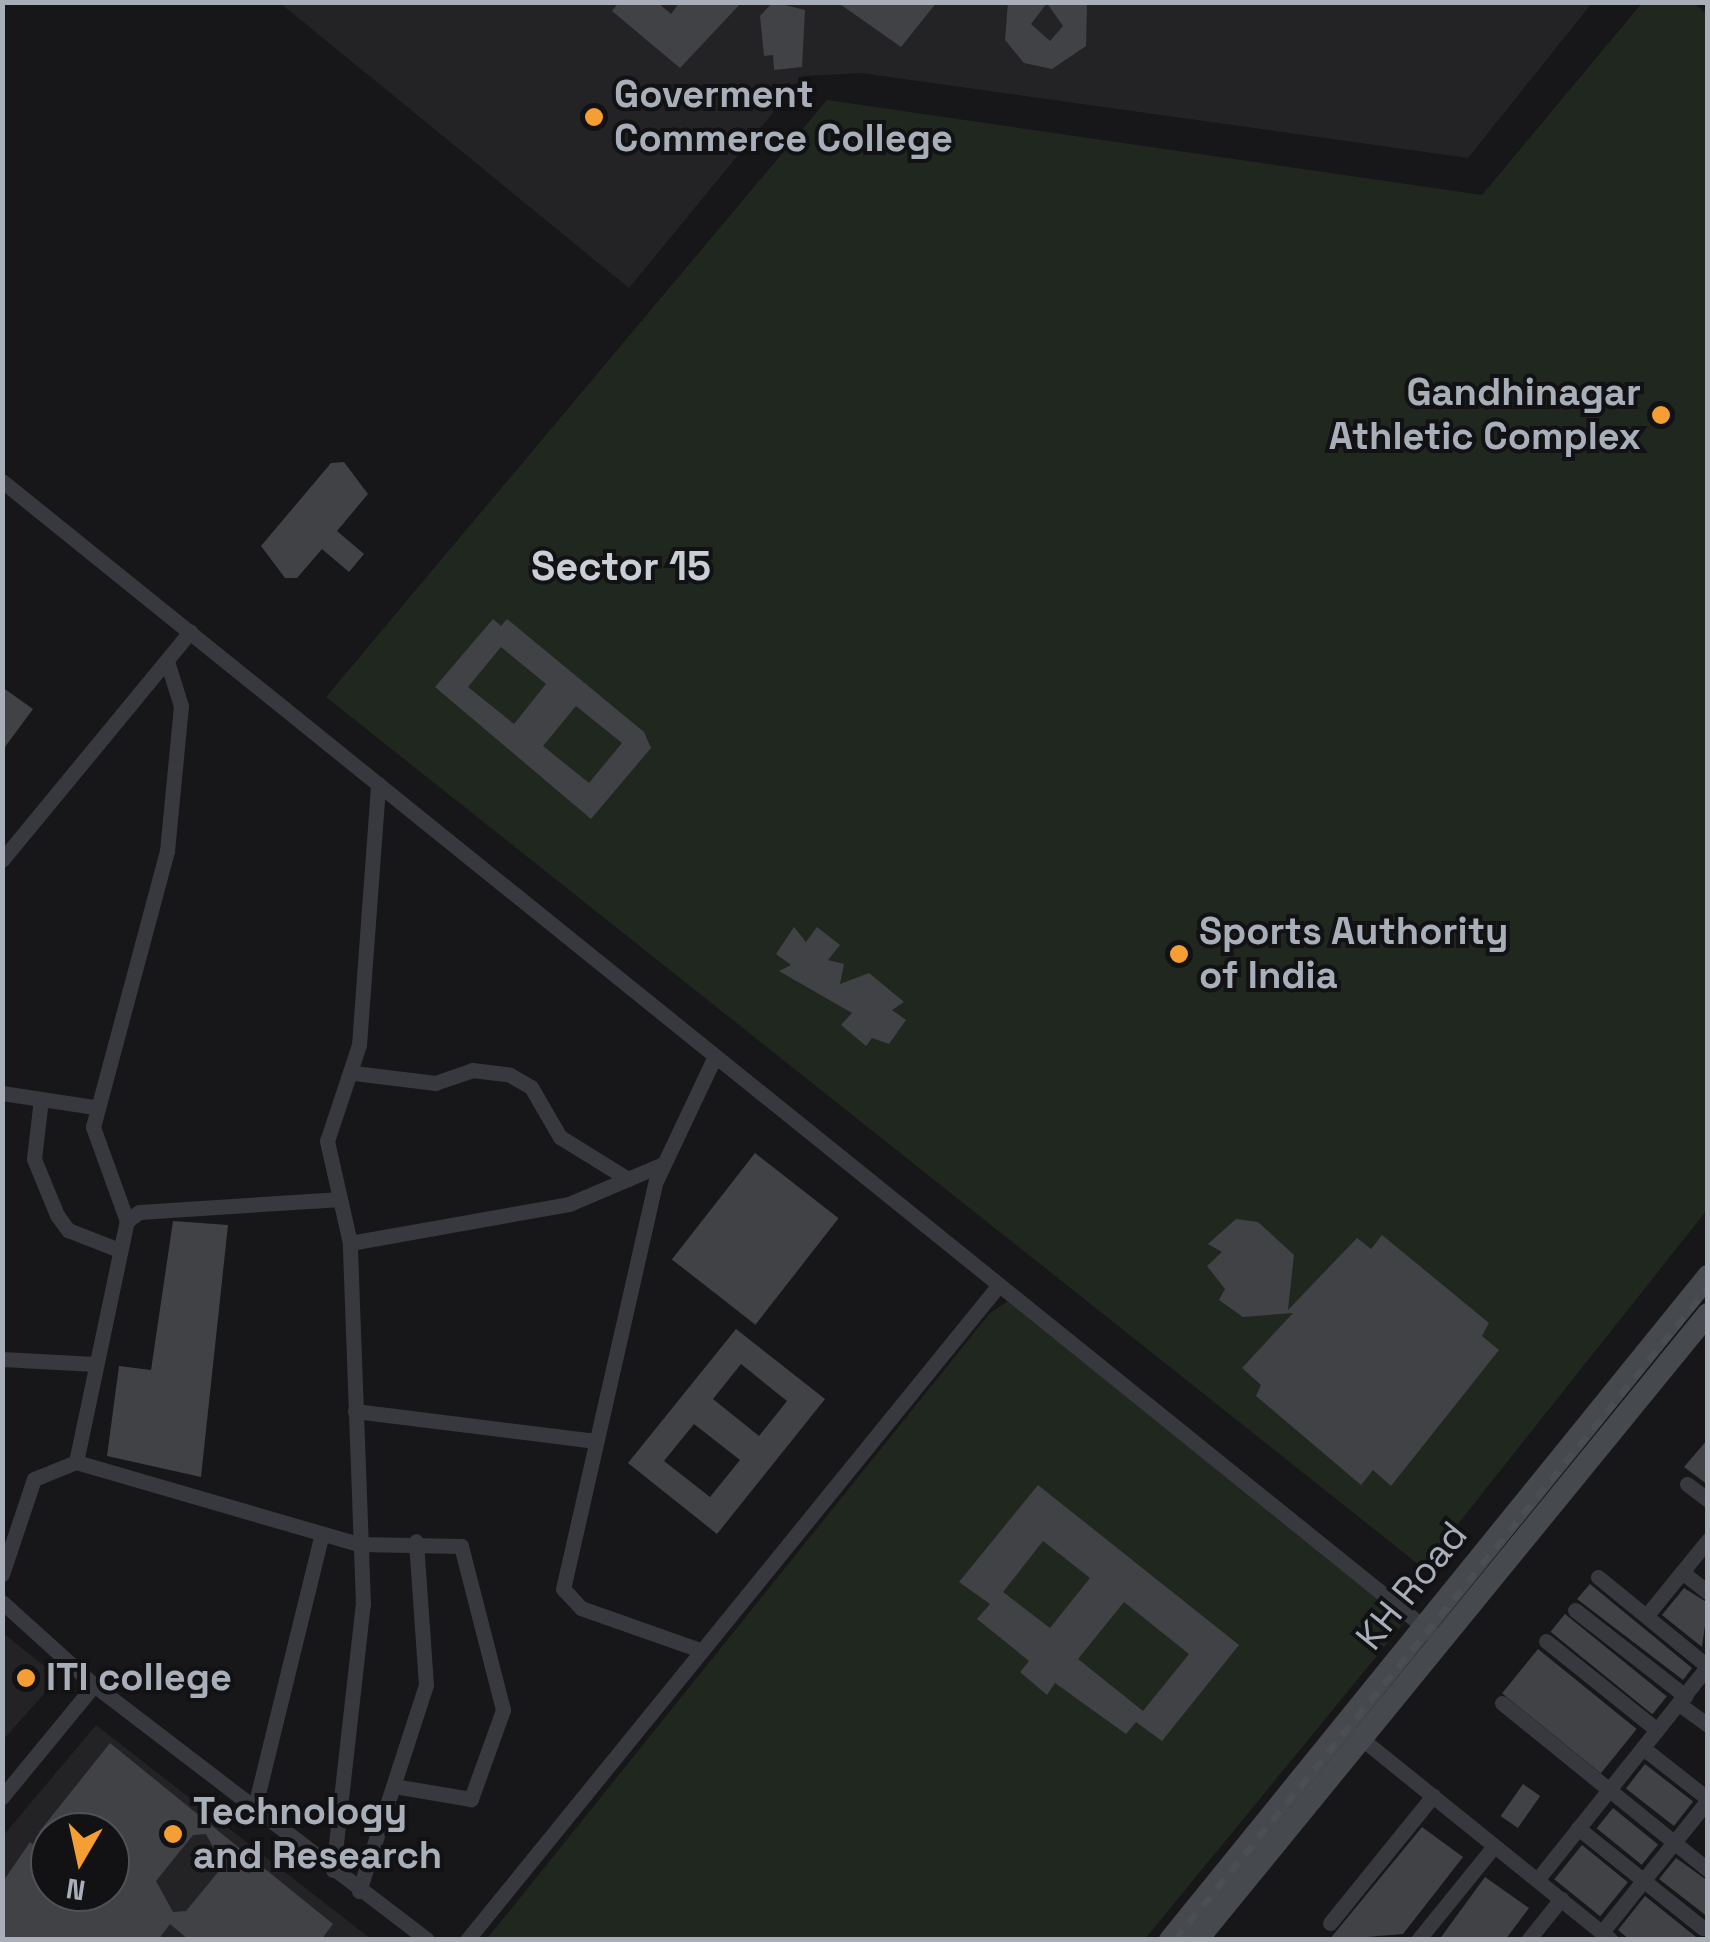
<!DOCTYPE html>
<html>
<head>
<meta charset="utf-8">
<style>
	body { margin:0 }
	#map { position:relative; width:1710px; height:1942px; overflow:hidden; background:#171719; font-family:"Space Grotesk",sans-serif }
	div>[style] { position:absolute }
	.built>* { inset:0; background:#232326 }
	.green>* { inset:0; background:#1f271f }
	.building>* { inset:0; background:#414246; transform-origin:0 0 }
	.street>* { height:15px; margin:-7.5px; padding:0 7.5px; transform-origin:7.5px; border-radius:7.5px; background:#38393e }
	.secondary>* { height:22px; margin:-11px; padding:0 11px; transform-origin:11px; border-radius:11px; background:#46494e }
	.rail>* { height:6px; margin-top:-3px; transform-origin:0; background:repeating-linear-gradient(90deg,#4b4e53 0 12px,transparent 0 22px) }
	.dots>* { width:28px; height:28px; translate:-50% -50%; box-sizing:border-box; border:5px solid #121214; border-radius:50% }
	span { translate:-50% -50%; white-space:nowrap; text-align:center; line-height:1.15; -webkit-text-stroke:8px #121214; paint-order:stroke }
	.poi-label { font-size:38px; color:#a9afb9; font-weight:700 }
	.left { translate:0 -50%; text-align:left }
	.right { translate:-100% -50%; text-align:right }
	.street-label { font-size:38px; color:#a9afb9 }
	.neighbourhood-label { font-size:40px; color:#caced5; font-weight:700 }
	.frame { position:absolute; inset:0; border:5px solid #a9afb9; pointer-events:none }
	.north { position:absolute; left:30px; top:1812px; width:100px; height:100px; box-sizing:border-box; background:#121214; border:2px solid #4e5156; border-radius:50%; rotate:189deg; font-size:28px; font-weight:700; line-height:40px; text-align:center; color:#a9afb9 }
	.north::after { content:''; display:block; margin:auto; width:35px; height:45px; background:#f49e33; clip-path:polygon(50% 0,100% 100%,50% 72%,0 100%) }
</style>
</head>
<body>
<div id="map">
	<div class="built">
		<div style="clip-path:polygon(280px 3px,1592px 3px,1468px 158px,861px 73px,803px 76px,629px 288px)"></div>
		<div style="clip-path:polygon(3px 1633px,48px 1669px,50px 1687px,3px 1740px)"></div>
		<div style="clip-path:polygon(evenodd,96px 1725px,371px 1939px,3px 1940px,3px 1836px,96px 1725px,50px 1832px,110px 1832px,110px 1892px,50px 1892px,50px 1832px)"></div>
	</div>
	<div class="green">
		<div style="clip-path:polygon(1642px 3px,1694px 3px,1707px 14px,1707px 1210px,1423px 1568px,326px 697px,827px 100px,1482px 195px)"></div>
		<div style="clip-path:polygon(1019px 1294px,1412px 1613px,1145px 1939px,486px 1940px,990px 1313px)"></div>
	</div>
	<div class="building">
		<div style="clip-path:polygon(619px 2px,657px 2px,671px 14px,680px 2px,742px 2px,680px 68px,612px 11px)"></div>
		<div style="clip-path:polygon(773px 2px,805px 10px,802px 67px,774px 70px,773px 55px,764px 56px,760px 16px)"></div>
		<div style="clip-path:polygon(837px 2px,937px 2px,901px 47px)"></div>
		<div style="clip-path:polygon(evenodd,1008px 2px,1087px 2px,1086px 46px,1052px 69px,1024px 63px,1005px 40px,1008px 2px,1047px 3px,1063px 26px,1050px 41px,1031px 24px,1047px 3px)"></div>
		<div style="clip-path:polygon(344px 462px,368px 494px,337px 531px,364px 554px,349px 572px,322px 549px,297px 578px,285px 578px,261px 546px,331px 463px)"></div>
		<div style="clip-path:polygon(evenodd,493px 619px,501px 626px,507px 619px,644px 732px,651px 748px,591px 819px,435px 687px,493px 619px,501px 647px,546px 684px,514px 724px,468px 687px,501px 647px,493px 619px,576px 706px,622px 743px,589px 783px,543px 746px,576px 706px)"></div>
		<div style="clip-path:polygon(2px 687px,33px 709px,2px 751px)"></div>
		<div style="clip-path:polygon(794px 927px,806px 942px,817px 927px,840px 945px,828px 960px,844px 964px,840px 984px,869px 973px,904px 1002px,892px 1010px,906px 1020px,889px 1044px,872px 1038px,866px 1046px,841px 1025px,852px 1013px,779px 971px,791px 965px,776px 954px)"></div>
		<div style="left:755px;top:1153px;width:106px;height:135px;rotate:38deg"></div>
		<div style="clip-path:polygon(1236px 1219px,1258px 1222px,1294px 1255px,1288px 1310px,1357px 1238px,1371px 1249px,1382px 1235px,1489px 1323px,1482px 1336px,1499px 1350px,1391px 1486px,1373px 1470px,1361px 1485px,1256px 1396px,1261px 1385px,1242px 1368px,1293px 1313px,1243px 1317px,1219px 1300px,1225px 1289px,1207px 1266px,1222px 1252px,1208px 1244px)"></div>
		<div style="clip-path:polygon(173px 1221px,228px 1225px,201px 1477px,107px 1456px,119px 1366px,151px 1370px)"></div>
		<div style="clip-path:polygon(evenodd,736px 1329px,825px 1399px,717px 1534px,628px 1463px,736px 1329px,741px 1364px,787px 1401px,759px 1436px,713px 1399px,741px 1364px,736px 1329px,694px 1424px,740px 1460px,710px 1497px,664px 1461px,694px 1424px)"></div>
		<div style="clip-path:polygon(1708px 1439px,1708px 1485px,1684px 1467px)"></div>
		<div style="clip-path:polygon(evenodd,1038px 1485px,1239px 1645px,1162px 1741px,1136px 1722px,1126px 1734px,1055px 1683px,1047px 1695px,1020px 1672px,1029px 1661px,977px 1619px,990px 1604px,959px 1582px,1038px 1485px,1043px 1541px,1090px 1578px,1050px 1628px,1003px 1592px,1043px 1541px,1038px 1485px,1124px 1602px,1189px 1654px,1143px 1711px,1078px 1659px,1124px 1602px)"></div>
		<div style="clip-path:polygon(1590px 1584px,1692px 1668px,1683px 1680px,1577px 1599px)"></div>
		<div style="clip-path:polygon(1684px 1588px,1708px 1603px,1702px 1647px,1662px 1615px)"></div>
		<div style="left:1565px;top:1614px;width:131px;height:23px;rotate:39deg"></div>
		<div style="left:1538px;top:1649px;width:127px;height:57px;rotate:39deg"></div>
		<div style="clip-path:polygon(evenodd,110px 1743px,333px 1924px,321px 1940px,189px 1940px,170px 1924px,158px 1940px,2px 1940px,2px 1883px,30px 1842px,50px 1859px,50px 1892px,67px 1906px,78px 1892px,110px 1892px,110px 1832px,39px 1832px,110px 1743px,206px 1834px,223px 1866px,186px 1911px,173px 1912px,156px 1881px,193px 1835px,206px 1834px)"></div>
		<div style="left:1645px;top:1764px;width:61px;height:31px;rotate:38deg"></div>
		<div style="left:1523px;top:1784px;width:21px;height:39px;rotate:35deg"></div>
		<div style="left:1613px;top:1808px;width:58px;height:26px;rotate:39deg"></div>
		<div style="clip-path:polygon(1422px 1827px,1463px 1857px,1403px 1934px,1329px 1940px)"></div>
		<div style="left:1582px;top:1845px;width:59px;height:44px;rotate:39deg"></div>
		<div style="clip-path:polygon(1676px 1858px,1708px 1881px,1708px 1917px,1659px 1879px)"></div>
		<div style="clip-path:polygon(1485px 1877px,1529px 1908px,1505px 1940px,1439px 1940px)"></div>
		<div style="clip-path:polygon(1645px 1896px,1696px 1937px,1708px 1940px,1630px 1940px,1618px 1930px)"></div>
	</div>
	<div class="street">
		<div style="left:2px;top:481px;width:1836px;rotate:38.87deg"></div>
		<div style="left:2px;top:860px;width:296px;rotate:-50.5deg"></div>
		<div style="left:354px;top:1073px;width:82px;rotate:7deg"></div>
		<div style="left:435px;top:1083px;width:39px;rotate:-19deg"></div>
		<div style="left:472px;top:1070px;width:38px;rotate:7deg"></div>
		<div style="left:510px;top:1075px;width:24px;rotate:30deg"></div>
		<div style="left:531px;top:1087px;width:58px;rotate:59.9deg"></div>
		<div style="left:560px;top:1137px;width:80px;rotate:31.7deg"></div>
		<div style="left:2px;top:1093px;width:94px;rotate:8.6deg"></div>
		<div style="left:41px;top:1099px;width:60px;rotate:96.7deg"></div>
		<div style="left:34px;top:1159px;width:61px;rotate:67.7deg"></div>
		<div style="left:57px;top:1215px;width:19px;rotate:54deg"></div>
		<div style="left:68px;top:1230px;width:55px;rotate:21.4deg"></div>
		<div style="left:127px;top:1221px;width:100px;rotate:-109.9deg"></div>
		<div style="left:93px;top:1127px;width:286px;rotate:-75deg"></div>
		<div style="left:167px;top:851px;width:146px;rotate:-84.5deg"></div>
		<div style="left:181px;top:706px;width:47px;rotate:-107.3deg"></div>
		<div style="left:350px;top:1243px;width:222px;rotate:-10.1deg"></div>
		<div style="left:569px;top:1204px;width:100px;rotate:-23deg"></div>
		<div style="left:2px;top:1359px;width:93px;rotate:3.1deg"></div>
		<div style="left:355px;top:1411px;width:243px;rotate:7.1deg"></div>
		<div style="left:76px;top:1462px;width:295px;rotate:16.2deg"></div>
		<div style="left:359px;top:1544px;width:102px;rotate:1.1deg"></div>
		<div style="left:461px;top:1546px;width:169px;rotate:75.6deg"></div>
		<div style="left:503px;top:1710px;width:95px;rotate:109.8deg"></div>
		<div style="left:471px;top:1799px;width:79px;rotate:-170.5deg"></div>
		<div style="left:1687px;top:1484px;width:26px;rotate:37deg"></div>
		<div style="left:1682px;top:1572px;width:33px;rotate:38deg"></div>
		<div style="left:2px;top:1574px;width:100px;rotate:-71.4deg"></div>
		<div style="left:34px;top:1479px;width:45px;rotate:-22deg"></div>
		<div style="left:76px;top:1462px;width:246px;rotate:-78.1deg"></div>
		<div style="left:127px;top:1221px;width:15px;rotate:-37deg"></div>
		<div style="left:139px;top:1212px;width:199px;rotate:-3.7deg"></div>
		<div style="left:1598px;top:1577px;width:141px;rotate:39.2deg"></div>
		<div style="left:2px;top:1602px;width:124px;rotate:42.1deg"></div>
		<div style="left:94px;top:1685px;width:419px;rotate:37.4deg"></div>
		<div style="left:1575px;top:1610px;width:140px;rotate:38deg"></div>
		<div style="left:1647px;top:1615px;width:97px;rotate:-50.9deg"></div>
		<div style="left:1546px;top:1641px;width:142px;rotate:38.7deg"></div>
		<div style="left:700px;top:1650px;width:126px;rotate:-160.6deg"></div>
		<div style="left:581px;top:1608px;width:26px;rotate:-133deg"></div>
		<div style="left:563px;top:1589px;width:418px;rotate:-77.2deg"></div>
		<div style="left:656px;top:1181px;width:138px;rotate:-64.7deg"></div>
		<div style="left:1502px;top:1703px;width:265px;rotate:39deg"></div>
		<div style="left:1679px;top:1704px;width:36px;rotate:36deg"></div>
		<div style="left:1357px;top:1735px;width:326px;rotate:38.9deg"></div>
		<div style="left:1643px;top:1748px;width:83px;rotate:38.1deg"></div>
		<div style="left:2px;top:1797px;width:145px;rotate:-50.6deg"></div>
		<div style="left:255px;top:1806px;width:280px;rotate:-76.2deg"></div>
		<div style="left:1578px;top:1828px;width:160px;rotate:38.7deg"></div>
		<div style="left:333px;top:1870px;width:268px;rotate:-83.6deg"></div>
		<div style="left:363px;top:1604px;width:361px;rotate:-92.1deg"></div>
		<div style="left:350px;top:1243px;width:105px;rotate:-102.7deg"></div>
		<div style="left:327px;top:1141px;width:101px;rotate:-71.6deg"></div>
		<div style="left:359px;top:1045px;width:262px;rotate:-85.8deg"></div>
		<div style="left:1537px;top:1880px;width:274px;rotate:-51.4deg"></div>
		<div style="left:359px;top:1891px;width:217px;rotate:-72deg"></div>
		<div style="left:426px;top:1685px;width:144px;rotate:-94deg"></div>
		<div style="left:1330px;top:1923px;width:164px;rotate:-51deg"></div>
		<div style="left:1602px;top:1932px;width:169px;rotate:-51.2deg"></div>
		<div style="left:467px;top:1940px;width:844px;rotate:-50.92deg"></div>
		<div style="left:1418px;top:1940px;width:121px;rotate:-51deg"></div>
		<div style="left:1528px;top:1940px;width:53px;rotate:-51.2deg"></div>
	</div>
	<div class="secondary">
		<div style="left:1170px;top:1940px;width:855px;rotate:-50.98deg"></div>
		<div style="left:1197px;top:1940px;width:808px;rotate:-50.78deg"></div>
	</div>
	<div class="rail">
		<div style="left:1175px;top:1940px;width:842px;rotate:-50.73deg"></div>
	</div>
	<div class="dots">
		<div style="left:594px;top:117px;background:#f49e33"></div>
		<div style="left:1661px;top:415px;background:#f49e33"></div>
		<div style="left:1179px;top:954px;background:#f49e33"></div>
		<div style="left:26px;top:1678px;background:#f49e33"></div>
		<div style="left:173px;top:1834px;background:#f49e33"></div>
	</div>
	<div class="poi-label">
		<span class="left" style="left:614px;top:117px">Goverment<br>Commerce College</span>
		<span class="right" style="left:1641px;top:415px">Gandhinagar<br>Athletic Complex</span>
		<span class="left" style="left:1199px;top:954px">Sports Authority<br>of India</span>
		<span class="left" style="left:46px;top:1678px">ITI college</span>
		<span class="left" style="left:193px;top:1834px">Technology<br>and Research</span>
	</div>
	<div class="street-label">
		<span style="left:1412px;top:1586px;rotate:-51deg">KH Road</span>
	</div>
	<div class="neighbourhood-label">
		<span style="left:621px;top:567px">Sector 15</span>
	</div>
	<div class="frame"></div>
	<div class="north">N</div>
</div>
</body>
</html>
